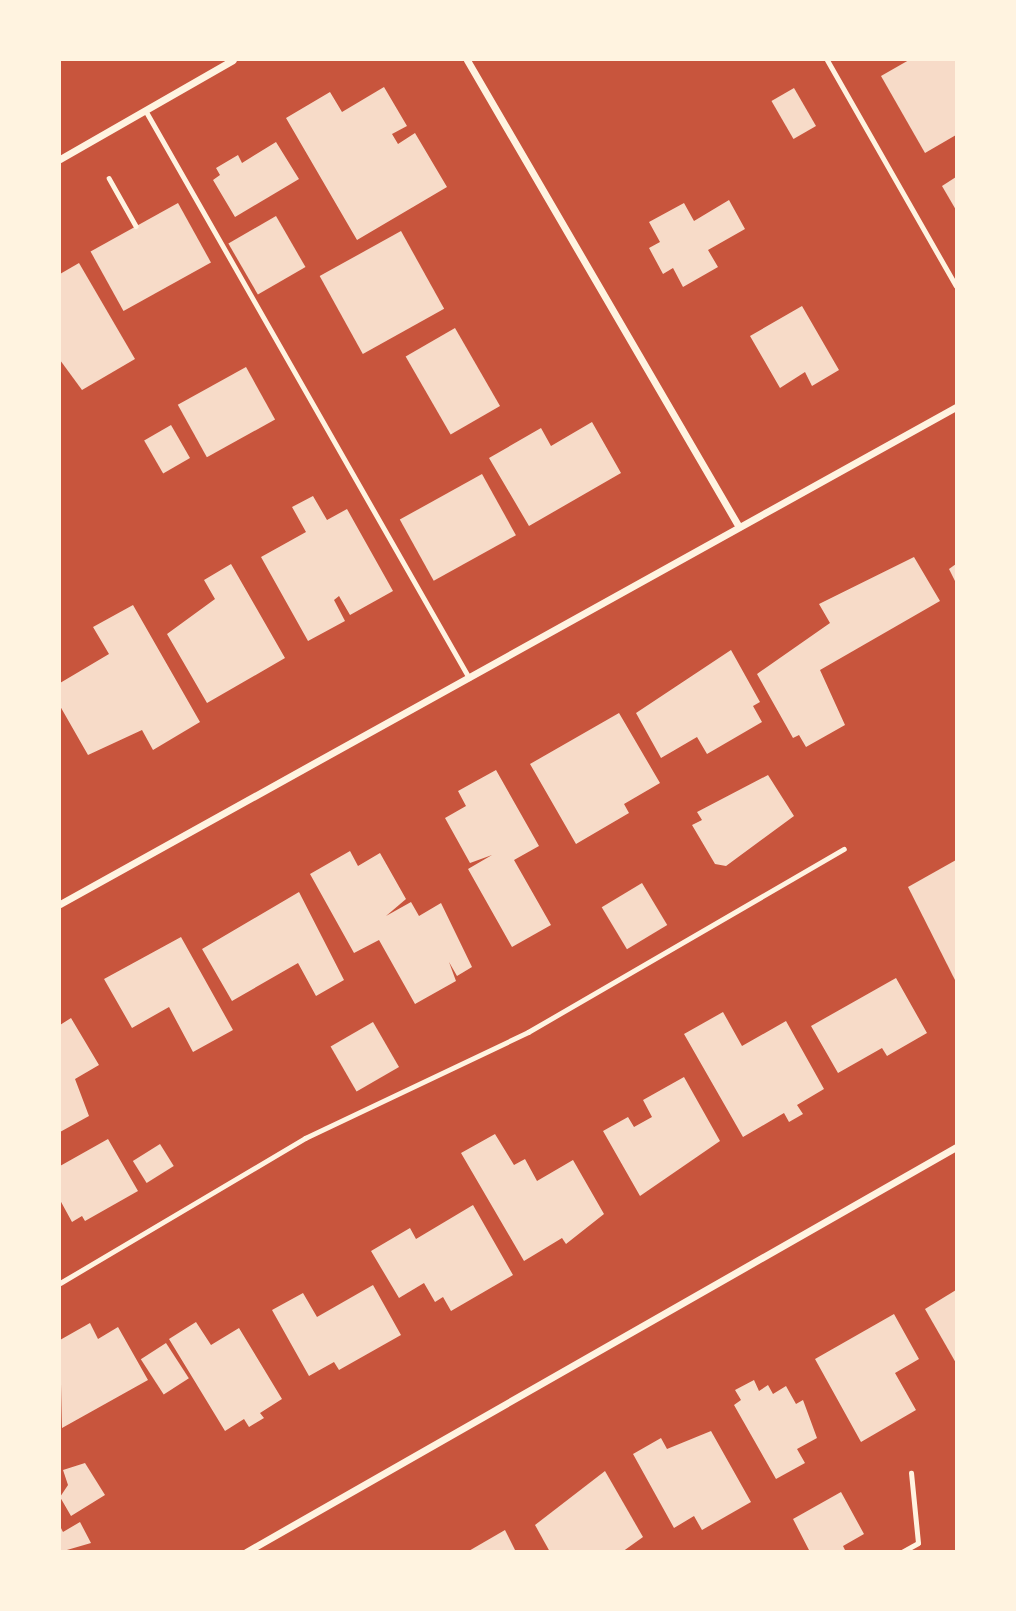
<!DOCTYPE html>
<html>
<head>
<meta charset="utf-8">
<style>
	body { margin:0 }
	#map { position:relative; width:1016px; height:1611px; overflow:hidden; background:#c8553d; font-family:Overpass,sans-serif }
	div>[style] { position:absolute }
	.building>* { inset:0; background:#f7dbc8; transform-origin:0 0 }
	.path>* { height:4.5px; margin:-2.25px; padding:0 2.25px; transform-origin:2.25px; border-radius:2.25px; background:#fff3e0 }
	.service>* { height:5px; margin:-2.5px; padding:0 2.5px; transform-origin:2.5px; border-radius:2.5px; background:#fff3e0 }
	.minor>* { height:7px; margin:-3.5px; padding:0 3.5px; transform-origin:3.5px; border-radius:3.5px; background:#fff3e0 }
	span { translate:-50% -50%; white-space:nowrap; text-align:center; line-height:1.15; -webkit-text-stroke:5px #fff3e0; paint-order:stroke }
	.frame { position:absolute; inset:0; border:61px solid #fff3e0; pointer-events:none }
</style>
</head>
<body>
<div id="map">
	<div class="building">
		<div style="clip-path:polygon(909px 60px,956px 61px,956px 135px,925px 153px,881px 76px)"></div>
		<div style="clip-path:polygon(384px 87px,407px 126px,392px 134px,398px 144px,415px 133px,447px 187px,357px 240px,286px 118px,330px 92px,342px 112px)"></div>
		<div style="left:794px;top:88px;width:44px;height:26px;rotate:60deg"></div>
		<div style="clip-path:polygon(276px 142px,299px 179px,235px 217px,213px 180px,220px 175px,216px 168px,238px 155px,242px 163px)"></div>
		<div style="clip-path:polygon(956px 177px,956px 210px,942px 186px)"></div>
		<div style="clip-path:polygon(729px 200px,745px 229px,708px 250px,718px 267px,683px 287px,673px 268px,663px 274px,649px 248px,660px 242px,649px 222px,684px 203px,694px 221px)"></div>
		<div style="left:178px;top:203px;width:68px;height:100px;rotate:61deg"></div>
		<div style="left:276px;top:216px;width:59px;height:55px;rotate:60deg"></div>
		<div style="left:401px;top:231px;width:89px;height:93px;rotate:61deg"></div>
		<div style="clip-path:polygon(79px 263px,135px 359px,82px 390px,60px 360px,60px 274px)"></div>
		<div style="clip-path:polygon(802px 306px,839px 370px,812px 386px,805px 372px,780px 388px,750px 336px)"></div>
		<div style="left:455px;top:328px;width:90px;height:57px;rotate:60deg"></div>
		<div style="left:246px;top:367px;width:60px;height:78px;rotate:61deg"></div>
		<div style="clip-path:polygon(592px 422px,621px 473px,529px 526px,489px 458px,541px 428px,551px 446px)"></div>
		<div style="left:171px;top:425px;width:38px;height:31px;rotate:60deg"></div>
		<div style="left:482px;top:474px;width:70px;height:94px;rotate:61deg"></div>
		<div style="clip-path:polygon(313px 496px,327px 520px,347px 509px,393px 591px,350px 615px,339px 596px,334px 600px,345px 621px,308px 641px,261px 557px,306px 532px,292px 507px)"></div>
		<div style="clip-path:polygon(914px 557px,940px 601px,820px 670px,845px 725px,806px 747px,799px 735px,793px 738px,757px 674px,830px 623px,819px 604px)"></div>
		<div style="clip-path:polygon(231px 564px,285px 658px,207px 703px,167px 634px,215px 599px,204px 580px)"></div>
		<div style="clip-path:polygon(956px 564px,956px 583px,949px 569px)"></div>
		<div style="clip-path:polygon(133px 605px,200px 722px,153px 750px,142px 730px,88px 755px,60px 706px,60px 683px,109px 654px,93px 627px)"></div>
		<div style="clip-path:polygon(731px 650px,760px 702px,753px 706px,762px 722px,707px 754px,697px 737px,661px 758px,636px 713px)"></div>
		<div style="clip-path:polygon(619px 713px,660px 783px,624px 804px,629px 813px,576px 844px,530px 764px)"></div>
		<div style="clip-path:polygon(496px 770px,539px 846px,514px 860px,551px 925px,512px 947px,468px 869px,492px 855px,470px 863px,445px 818px,466px 806px,458px 791px)"></div>
		<div style="clip-path:polygon(768px 775px,794px 816px,726px 866px,715px 864px,692px 825px,702px 820px,697px 812px)"></div>
		<div style="clip-path:polygon(350px 851px,358px 866px,380px 853px,406px 899px,386px 916px,411px 902px,419px 916px,441px 903px,472px 967px,457px 976px,449px 962px,456px 981px,415px 1004px,379px 940px,354px 953px,310px 874px)"></div>
		<div style="clip-path:polygon(956px 860px,956px 982px,908px 887px)"></div>
		<div style="left:642px;top:883px;width:49px;height:47px;rotate:59deg"></div>
		<div style="clip-path:polygon(299px 892px,344px 980px,316px 996px,298px 963px,232px 1001px,202px 949px)"></div>
		<div style="clip-path:polygon(181px 937px,233px 1030px,193px 1052px,169px 1007px,132px 1028px,104px 979px)"></div>
		<div style="clip-path:polygon(896px 978px,927px 1033px,887px 1056px,882px 1048px,838px 1073px,811px 1026px)"></div>
		<div style="clip-path:polygon(723px 1012px,742px 1046px,786px 1021px,824px 1089px,797px 1105px,803px 1114px,789px 1122px,784px 1113px,743px 1137px,684px 1034px)"></div>
		<div style="clip-path:polygon(71px 1018px,99px 1065px,75px 1079px,89px 1116px,60px 1132px,60px 1025px)"></div>
		<div style="left:373px;top:1022px;width:52px;height:49px;rotate:60deg"></div>
		<div style="clip-path:polygon(684px 1077px,720px 1141px,640px 1196px,603px 1131px,628px 1117px,634px 1127px,652px 1117px,643px 1100px)"></div>
		<div style="clip-path:polygon(495px 1134px,514px 1165px,525px 1159px,537px 1181px,573px 1160px,604px 1214px,566px 1244px,562px 1238px,524px 1261px,461px 1153px)"></div>
		<div style="clip-path:polygon(108px 1139px,138px 1191px,85px 1221px,82px 1216px,72px 1222px,60px 1200px,60px 1166px)"></div>
		<div style="left:160px;top:1144px;width:26px;height:32px;rotate:58deg"></div>
		<div style="clip-path:polygon(473px 1205px,513px 1275px,451px 1311px,443px 1297px,435px 1302px,424px 1283px,399px 1298px,371px 1251px,410px 1228px,416px 1239px)"></div>
		<div style="clip-path:polygon(373px 1285px,401px 1335px,339px 1370px,334px 1362px,309px 1376px,272px 1310px,303px 1293px,317px 1317px)"></div>
		<div style="clip-path:polygon(956px 1290px,956px 1363px,925px 1309px)"></div>
		<div style="clip-path:polygon(894px 1314px,919px 1359px,895px 1373px,916px 1410px,861px 1442px,815px 1359px)"></div>
		<div style="clip-path:polygon(196px 1322px,211px 1345px,239px 1328px,282px 1399px,260px 1413px,264px 1418px,249px 1427px,244px 1419px,225px 1431px,169px 1339px)"></div>
		<div style="clip-path:polygon(90px 1323px,98px 1339px,118px 1327px,148px 1380px,62px 1428px,60px 1340px)"></div>
		<div style="left:166px;top:1343px;width:42px;height:30px;rotate:57deg"></div>
		<div style="clip-path:polygon(754px 1380px,759px 1391px,768px 1385px,773px 1394px,786px 1386px,796px 1404px,803px 1400px,817px 1438px,797px 1449px,805px 1463px,776px 1479px,734px 1405px,741px 1400px,735px 1390px)"></div>
		<div style="clip-path:polygon(711px 1431px,751px 1502px,702px 1530px,694px 1516px,674px 1528px,633px 1454px,661px 1438px,667px 1449px)"></div>
		<div style="clip-path:polygon(85px 1463px,105px 1495px,71px 1516px,60px 1497px,68px 1485px,63px 1470px)"></div>
		<div style="clip-path:polygon(605px 1471px,643px 1537px,622px 1552px,550px 1552px,535px 1525px)"></div>
		<div style="clip-path:polygon(841px 1492px,864px 1534px,843px 1546px,846px 1552px,810px 1552px,793px 1519px)"></div>
		<div style="clip-path:polygon(80px 1522px,91px 1543px,60px 1552px,60px 1526px,63px 1532px)"></div>
		<div style="clip-path:polygon(505px 1530px,516px 1552px,467px 1552px)"></div>
	</div>
	<div class="path">
		<div style="left:109px;top:178px;width:55px;rotate:60.6deg"></div>
		<div style="left:902px;top:1552px;width:18px;rotate:-29deg"></div>
		<div style="left:918px;top:1543px;width:70px;rotate:-95.7deg"></div>
	</div>
	<div class="service">
		<div style="left:827px;top:60px;width:260px;rotate:60.3deg"></div>
		<div style="left:145px;top:110px;width:654px;rotate:60.3deg"></div>
		<div style="left:60px;top:1283px;width:285px;rotate:-30.6deg"></div>
		<div style="left:305px;top:1138px;width:247px;rotate:-25.4deg"></div>
		<div style="left:528px;top:1032px;width:365px;rotate:-30.1deg"></div>
	</div>
	<div class="minor">
		<div style="left:467px;top:60px;width:540px;rotate:59.78deg"></div>
		<div style="left:60px;top:159px;width:199px;rotate:-29.8deg"></div>
		<div style="left:60px;top:904px;width:1025px;rotate:-29.02deg"></div>
		<div style="left:246px;top:1552px;width:817px;rotate:-29.7deg"></div>
	</div>
	<div class="frame"></div>
</div>
</body>
</html>
